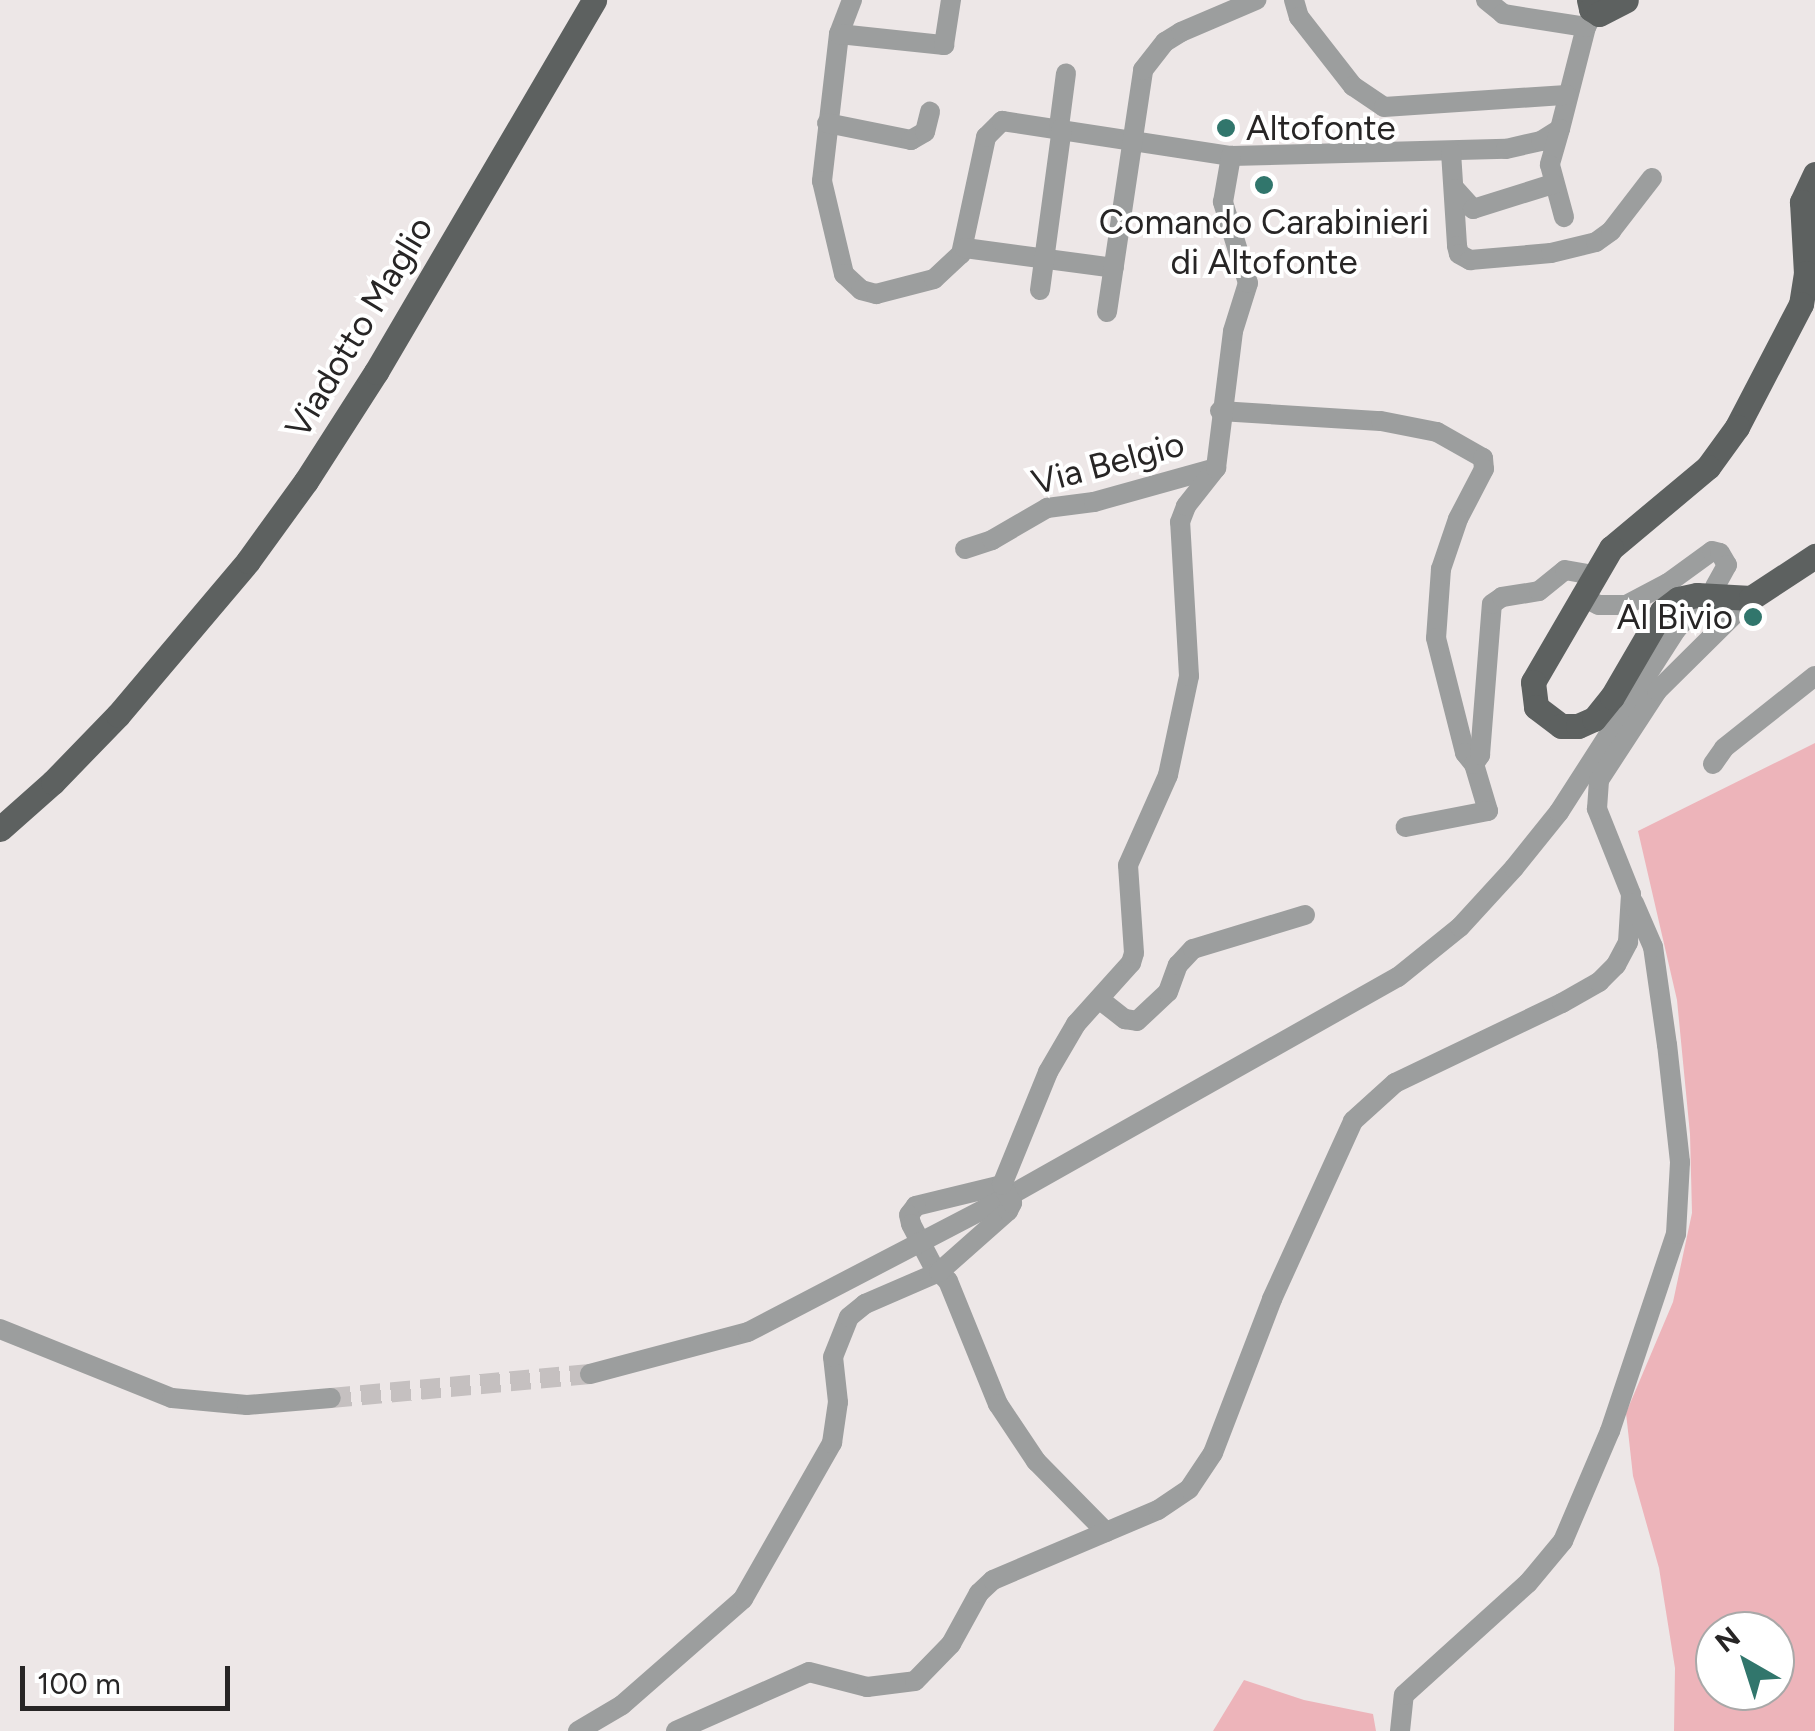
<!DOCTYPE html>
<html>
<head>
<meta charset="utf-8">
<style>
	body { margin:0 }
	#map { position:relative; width:1815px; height:1731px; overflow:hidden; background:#ede7e7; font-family:Figtree,sans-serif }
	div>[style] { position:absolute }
	.green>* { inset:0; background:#edb4ba }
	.minor-tunnel>* { height:20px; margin-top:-10px; transform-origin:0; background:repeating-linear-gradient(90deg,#c5c0c0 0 20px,transparent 0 30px) }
	.minor>* { height:20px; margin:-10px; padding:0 10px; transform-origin:10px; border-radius:10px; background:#9c9e9e }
	.major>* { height:25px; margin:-12.5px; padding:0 12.5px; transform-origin:12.5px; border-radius:12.5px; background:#5d6160 }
	.dots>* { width:28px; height:28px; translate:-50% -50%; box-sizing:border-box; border:5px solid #fff; border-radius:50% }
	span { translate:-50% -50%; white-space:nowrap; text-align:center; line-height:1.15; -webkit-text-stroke:8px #fff; paint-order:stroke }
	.poi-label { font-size:35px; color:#272525 }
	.left { translate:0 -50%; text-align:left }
	.right { translate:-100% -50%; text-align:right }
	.street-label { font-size:35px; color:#272525 }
	.north { position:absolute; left:1695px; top:1611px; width:100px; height:100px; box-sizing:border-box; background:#fff; border:2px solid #a9a8a8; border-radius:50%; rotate:321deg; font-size:28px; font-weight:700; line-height:40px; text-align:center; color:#272525 }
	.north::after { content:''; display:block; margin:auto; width:35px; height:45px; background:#31766c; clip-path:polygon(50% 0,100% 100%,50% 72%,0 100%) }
	.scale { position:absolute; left:20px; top:1666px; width:210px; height:45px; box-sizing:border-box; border:5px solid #272525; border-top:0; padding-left:12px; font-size:30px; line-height:35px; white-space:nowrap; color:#272525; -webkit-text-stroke:8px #fff; paint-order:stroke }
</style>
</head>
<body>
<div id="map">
	<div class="green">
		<div style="clip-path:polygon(evenodd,1815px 743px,1815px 1731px,1674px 1731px,1675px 1668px,1659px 1568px,1633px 1476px,1626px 1413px,1673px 1302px,1692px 1213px,1690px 1134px,1677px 1000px,1638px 831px,1815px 743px,1715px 1631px,1775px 1631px,1775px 1691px,1715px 1691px,1715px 1631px)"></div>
		<div style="clip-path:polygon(1244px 1680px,1304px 1700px,1373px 1714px,1376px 1731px,1213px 1731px)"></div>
	</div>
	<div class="minor-tunnel">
		<div style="left:331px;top:1398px;width:260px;rotate:-5.3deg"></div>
	</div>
	<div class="minor">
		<div style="left:852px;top:0;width:36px;rotate:111deg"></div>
		<div style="left:839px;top:34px;width:148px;rotate:96.6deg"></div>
		<div style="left:822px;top:181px;width:96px;rotate:76.7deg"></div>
		<div style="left:844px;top:274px;width:23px;rotate:43deg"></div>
		<div style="left:861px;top:290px;width:16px;rotate:15deg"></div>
		<div style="left:876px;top:294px;width:60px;rotate:-14.5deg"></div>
		<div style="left:934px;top:279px;width:37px;rotate:-43deg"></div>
		<div style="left:961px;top:254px;width:120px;rotate:-77.9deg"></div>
		<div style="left:986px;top:137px;width:23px;rotate:-45deg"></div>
		<div style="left:1002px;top:121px;width:232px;rotate:8.7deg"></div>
		<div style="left:1231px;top:156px;width:275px;rotate:-1.5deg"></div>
		<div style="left:1506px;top:149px;width:36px;rotate:-13deg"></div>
		<div style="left:1541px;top:141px;width:22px;rotate:-32deg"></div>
		<div style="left:1560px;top:129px;width:105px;rotate:-75.7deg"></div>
		<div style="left:1586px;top:27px;width:17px;rotate:-62deg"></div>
		<div style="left:1294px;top:0;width:18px;rotate:74deg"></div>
		<div style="left:1299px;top:17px;width:88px;rotate:52deg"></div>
		<div style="left:1353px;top:86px;width:37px;rotate:34deg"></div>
		<div style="left:1384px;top:107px;width:183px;rotate:-3.8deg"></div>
		<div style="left:1486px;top:0;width:22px;rotate:39deg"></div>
		<div style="left:1503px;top:14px;width:84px;rotate:8.9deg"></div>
		<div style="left:839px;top:34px;width:106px;rotate:6deg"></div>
		<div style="left:944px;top:45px;width:46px;rotate:-81.2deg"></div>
		<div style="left:827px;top:123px;width:86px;rotate:11.4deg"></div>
		<div style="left:911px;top:140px;width:16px;rotate:-30deg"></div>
		<div style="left:925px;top:132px;width:21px;rotate:-76deg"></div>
		<div style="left:1059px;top:127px;width:54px;rotate:-82.6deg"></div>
		<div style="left:1560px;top:129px;width:37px;rotate:106deg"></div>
		<div style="left:1550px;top:165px;width:54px;rotate:74.9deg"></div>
		<div style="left:1451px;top:152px;width:94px;rotate:86.3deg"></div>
		<div style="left:1457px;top:246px;width:8px;rotate:76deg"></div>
		<div style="left:1459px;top:254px;width:13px;rotate:29deg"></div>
		<div style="left:1470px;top:260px;width:81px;rotate:-4.9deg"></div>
		<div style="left:1551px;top:253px;width:46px;rotate:-13.7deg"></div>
		<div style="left:1596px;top:242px;width:19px;rotate:-36deg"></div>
		<div style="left:1611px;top:231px;width:67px;rotate:-52.3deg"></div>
		<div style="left:1455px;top:189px;width:27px;rotate:48deg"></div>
		<div style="left:1473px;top:209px;width:84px;rotate:-17.4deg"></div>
		<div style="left:965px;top:248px;width:150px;rotate:7.6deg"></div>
		<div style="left:1040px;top:290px;width:163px;rotate:-82.3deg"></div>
		<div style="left:1107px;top:312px;width:245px;rotate:-81.5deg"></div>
		<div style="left:1143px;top:70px;width:36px;rotate:-52deg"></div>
		<div style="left:1165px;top:42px;width:19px;rotate:-32deg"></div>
		<div style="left:1181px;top:32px;width:82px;rotate:-23.1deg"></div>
		<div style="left:1220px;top:411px;width:161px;rotate:3.6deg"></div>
		<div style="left:1381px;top:421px;width:57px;rotate:11.1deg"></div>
		<div style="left:1437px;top:432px;width:53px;rotate:29.5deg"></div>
		<div style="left:1483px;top:458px;width:11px;rotate:85deg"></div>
		<div style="left:1484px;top:469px;width:56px;rotate:117.5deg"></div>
		<div style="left:1458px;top:519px;width:53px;rotate:108.8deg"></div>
		<div style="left:1441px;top:569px;width:69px;rotate:94.1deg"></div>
		<div style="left:1436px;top:638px;width:119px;rotate:75.8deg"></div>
		<div style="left:1465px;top:753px;width:14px;rotate:51deg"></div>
		<div style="left:1474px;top:764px;width:49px;rotate:73.4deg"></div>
		<div style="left:1488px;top:811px;width:84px;rotate:169deg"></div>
		<div style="left:965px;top:549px;width:28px;rotate:-18deg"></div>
		<div style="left:992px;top:540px;width:64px;rotate:-30.2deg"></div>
		<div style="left:1047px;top:508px;width:47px;rotate:-7.3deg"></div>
		<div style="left:1094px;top:502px;width:127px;rotate:-15.6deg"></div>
		<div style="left:1581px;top:596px;width:20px;rotate:27deg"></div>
		<div style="left:1599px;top:605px;width:27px"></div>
		<div style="left:1626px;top:605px;width:47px;rotate:-27.6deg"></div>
		<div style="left:1668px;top:583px;width:54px;rotate:-36deg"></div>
		<div style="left:1712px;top:551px;width:8px;rotate:14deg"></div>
		<div style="left:1720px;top:553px;width:14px;rotate:60deg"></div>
		<div style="left:1727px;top:565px;width:25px;rotate:119deg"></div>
		<div style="left:1474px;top:764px;width:11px;rotate:-56deg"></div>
		<div style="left:1480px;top:755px;width:151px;rotate:-85.5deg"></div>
		<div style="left:1492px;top:604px;width:12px;rotate:-35deg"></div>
		<div style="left:1502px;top:597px;width:37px;rotate:-9deg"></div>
		<div style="left:1539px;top:591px;width:33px;rotate:-39deg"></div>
		<div style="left:1565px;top:570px;width:29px;rotate:10deg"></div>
		<div style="left:1713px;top:764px;width:19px;rotate:-55deg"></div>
		<div style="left:1724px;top:748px;width:116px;rotate:-38.4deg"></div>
		<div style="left:1099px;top:999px;width:33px;rotate:38deg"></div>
		<div style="left:1125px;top:1019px;width:12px;rotate:9deg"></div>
		<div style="left:1137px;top:1021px;width:42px;rotate:-43.1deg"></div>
		<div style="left:1168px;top:992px;width:29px;rotate:-70deg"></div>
		<div style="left:1178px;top:965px;width:22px;rotate:-47deg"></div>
		<div style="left:1193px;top:949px;width:117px;rotate:-16.9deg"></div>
		<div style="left:1002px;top:1185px;width:89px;rotate:166.3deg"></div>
		<div style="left:916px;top:1206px;width:11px;rotate:128deg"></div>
		<div style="left:909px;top:1215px;width:9px;rotate:77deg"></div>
		<div style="left:911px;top:1224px;width:47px;rotate:62.4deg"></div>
		<div style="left:933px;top:1266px;width:21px;rotate:45deg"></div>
		<div style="left:948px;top:1281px;width:133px;rotate:67.9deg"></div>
		<div style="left:998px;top:1404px;width:69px;rotate:56.3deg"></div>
		<div style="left:1036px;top:1461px;width:100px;rotate:45.4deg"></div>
		<div style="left:0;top:1329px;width:185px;rotate:21.9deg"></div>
		<div style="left:172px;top:1398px;width:75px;rotate:5.3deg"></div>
		<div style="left:247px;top:1405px;width:84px;rotate:-4.8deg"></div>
		<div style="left:590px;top:1374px;width:163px;rotate:-14.9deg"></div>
		<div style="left:748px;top:1332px;width:294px;rotate:-27.5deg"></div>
		<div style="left:1009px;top:1196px;width:446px;rotate:-29.4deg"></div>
		<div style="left:1398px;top:977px;width:80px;rotate:-38.9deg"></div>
		<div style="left:1460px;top:927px;width:80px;rotate:-47.5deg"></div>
		<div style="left:1514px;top:868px;width:72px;rotate:-51.2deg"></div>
		<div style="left:1559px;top:812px;width:216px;rotate:-57.3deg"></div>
		<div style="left:1676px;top:630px;width:35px;rotate:-49deg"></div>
		<div style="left:578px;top:1731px;width:51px;rotate:-30.6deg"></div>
		<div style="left:622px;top:1705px;width:161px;rotate:-41.2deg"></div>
		<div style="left:743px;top:1599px;width:180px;rotate:-60.3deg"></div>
		<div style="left:832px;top:1443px;width:41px;rotate:-81.7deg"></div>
		<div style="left:838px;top:1402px;width:45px;rotate:-96.3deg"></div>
		<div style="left:833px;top:1357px;width:43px;rotate:-68.2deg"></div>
		<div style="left:849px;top:1317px;width:21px;rotate:-39deg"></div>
		<div style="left:865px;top:1304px;width:81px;rotate:-23.4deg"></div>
		<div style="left:939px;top:1272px;width:92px;rotate:-41.5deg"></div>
		<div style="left:1008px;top:1211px;width:9px;rotate:-63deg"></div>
		<div style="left:1012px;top:1203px;width:21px;rotate:-119deg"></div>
		<div style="left:1002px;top:1185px;width:122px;rotate:-67.8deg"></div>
		<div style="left:1048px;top:1072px;width:56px;rotate:-59.7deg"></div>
		<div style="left:1076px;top:1024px;width:82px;rotate:-48deg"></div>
		<div style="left:1131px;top:963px;width:10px;rotate:-73deg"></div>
		<div style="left:1134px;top:953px;width:88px;rotate:-93.9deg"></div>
		<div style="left:1128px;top:865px;width:98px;rotate:-66deg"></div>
		<div style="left:1168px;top:775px;width:101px;rotate:-78deg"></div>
		<div style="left:1189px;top:676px;width:154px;rotate:-93.3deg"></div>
		<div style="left:1180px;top:522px;width:17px;rotate:-69deg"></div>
		<div style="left:1186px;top:506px;width:48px;rotate:-51.7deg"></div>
		<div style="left:1216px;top:468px;width:138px;rotate:-82.9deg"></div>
		<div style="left:1233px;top:331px;width:50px;rotate:-72.6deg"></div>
		<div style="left:1248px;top:283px;width:85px;rotate:-107.2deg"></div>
		<div style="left:1223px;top:202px;width:47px;rotate:-80.1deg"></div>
		<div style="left:676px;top:1731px;width:145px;rotate:-23.9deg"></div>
		<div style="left:809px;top:1672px;width:60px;rotate:14.5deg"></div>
		<div style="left:867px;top:1687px;width:48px;rotate:-7.1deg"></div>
		<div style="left:915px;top:1681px;width:52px;rotate:-45.8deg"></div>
		<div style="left:951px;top:1644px;width:58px;rotate:-61.2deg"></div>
		<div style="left:979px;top:1593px;width:19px;rotate:-43deg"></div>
		<div style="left:993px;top:1580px;width:179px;rotate:-23deg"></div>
		<div style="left:1158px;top:1510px;width:37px;rotate:-34deg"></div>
		<div style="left:1189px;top:1489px;width:43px;rotate:-56.3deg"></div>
		<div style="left:1213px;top:1453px;width:165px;rotate:-69deg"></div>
		<div style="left:1272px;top:1299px;width:196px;rotate:-65.5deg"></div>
		<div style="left:1353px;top:1121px;width:57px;rotate:-42.1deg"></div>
		<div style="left:1395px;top:1083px;width:185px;rotate:-25.6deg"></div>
		<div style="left:1562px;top:1003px;width:43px;rotate:-29.6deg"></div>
		<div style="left:1599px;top:982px;width:24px;rotate:-45deg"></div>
		<div style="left:1616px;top:965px;width:26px;rotate:-62deg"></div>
		<div style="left:1628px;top:942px;width:48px;rotate:-86.4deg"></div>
		<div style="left:1631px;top:894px;width:92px;rotate:-111.8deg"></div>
		<div style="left:1597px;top:809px;width:29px;rotate:-86deg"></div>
		<div style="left:1599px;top:780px;width:106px;rotate:-56.9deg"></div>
		<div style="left:1657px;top:691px;width:132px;rotate:-44.7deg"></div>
		<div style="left:1400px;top:1731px;width:36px;rotate:-84deg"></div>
		<div style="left:1404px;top:1695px;width:167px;rotate:-42.1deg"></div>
		<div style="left:1528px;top:1583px;width:55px;rotate:-50.2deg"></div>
		<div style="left:1563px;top:1541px;width:120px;rotate:-66.9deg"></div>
		<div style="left:1610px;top:1431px;width:208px;rotate:-71.5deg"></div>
		<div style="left:1676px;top:1234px;width:72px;rotate:-86.8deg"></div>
		<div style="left:1680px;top:1162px;width:118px;rotate:-96.3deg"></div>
		<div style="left:1667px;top:1045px;width:99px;rotate:-98.1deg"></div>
		<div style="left:1653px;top:947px;width:48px;rotate:-113.4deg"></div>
	</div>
	<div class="major">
		<div style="left:1589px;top:0;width:9px;rotate:77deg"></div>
		<div style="left:1591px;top:9px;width:9px;rotate:32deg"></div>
		<div style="left:1599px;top:14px;width:30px;rotate:-27deg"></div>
		<div style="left:1815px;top:174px;width:31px;rotate:115deg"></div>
		<div style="left:1802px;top:202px;width:71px;rotate:86.8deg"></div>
		<div style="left:1806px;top:273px;width:31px;rotate:99deg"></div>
		<div style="left:1801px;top:304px;width:139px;rotate:117.5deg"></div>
		<div style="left:1737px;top:427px;width:49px;rotate:125.9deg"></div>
		<div style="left:1708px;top:467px;width:126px;rotate:140.1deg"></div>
		<div style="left:1611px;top:548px;width:155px;rotate:120.2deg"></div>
		<div style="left:1533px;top:682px;width:25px;rotate:83deg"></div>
		<div style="left:1536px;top:707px;width:31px;rotate:37deg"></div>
		<div style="left:1561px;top:726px;width:17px"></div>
		<div style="left:1578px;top:726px;width:17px;rotate:-24deg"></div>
		<div style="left:1594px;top:719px;width:28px;rotate:-51deg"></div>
		<div style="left:1612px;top:697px;width:99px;rotate:-59.8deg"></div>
		<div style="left:1662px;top:611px;width:20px;rotate:-37deg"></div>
		<div style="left:1678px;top:599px;width:19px;rotate:-12deg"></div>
		<div style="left:1697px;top:595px;width:54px;rotate:3.2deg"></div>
		<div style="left:1751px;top:598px;width:77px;rotate:-33.3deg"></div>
		<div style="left:0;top:829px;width:71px;rotate:-41.6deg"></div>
		<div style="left:53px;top:782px;width:93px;rotate:-45.9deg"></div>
		<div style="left:118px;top:715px;width:202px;rotate:-49.8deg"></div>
		<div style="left:248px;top:561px;width:99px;rotate:-54.1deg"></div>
		<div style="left:306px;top:481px;width:130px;rotate:-57.3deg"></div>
		<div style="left:376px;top:372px;width:431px;rotate:-59.6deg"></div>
	</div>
	<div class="dots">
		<div style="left:1226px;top:128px;background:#31766c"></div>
		<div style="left:1264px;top:185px;background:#31766c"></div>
		<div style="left:1753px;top:617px;background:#31766c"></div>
	</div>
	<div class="poi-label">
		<span class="left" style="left:1246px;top:128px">Altofonte</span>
		<span style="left:1264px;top:242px">Comando Carabinieri<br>di Altofonte</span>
		<span class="right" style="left:1733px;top:617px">Al Bivio</span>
	</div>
	<div class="street-label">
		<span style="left:359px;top:327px;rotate:-59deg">Viadotto Maglio</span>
		<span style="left:1108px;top:463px;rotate:-15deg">Via Belgio</span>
	</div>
	<div class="north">N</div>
	<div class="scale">100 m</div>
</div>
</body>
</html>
